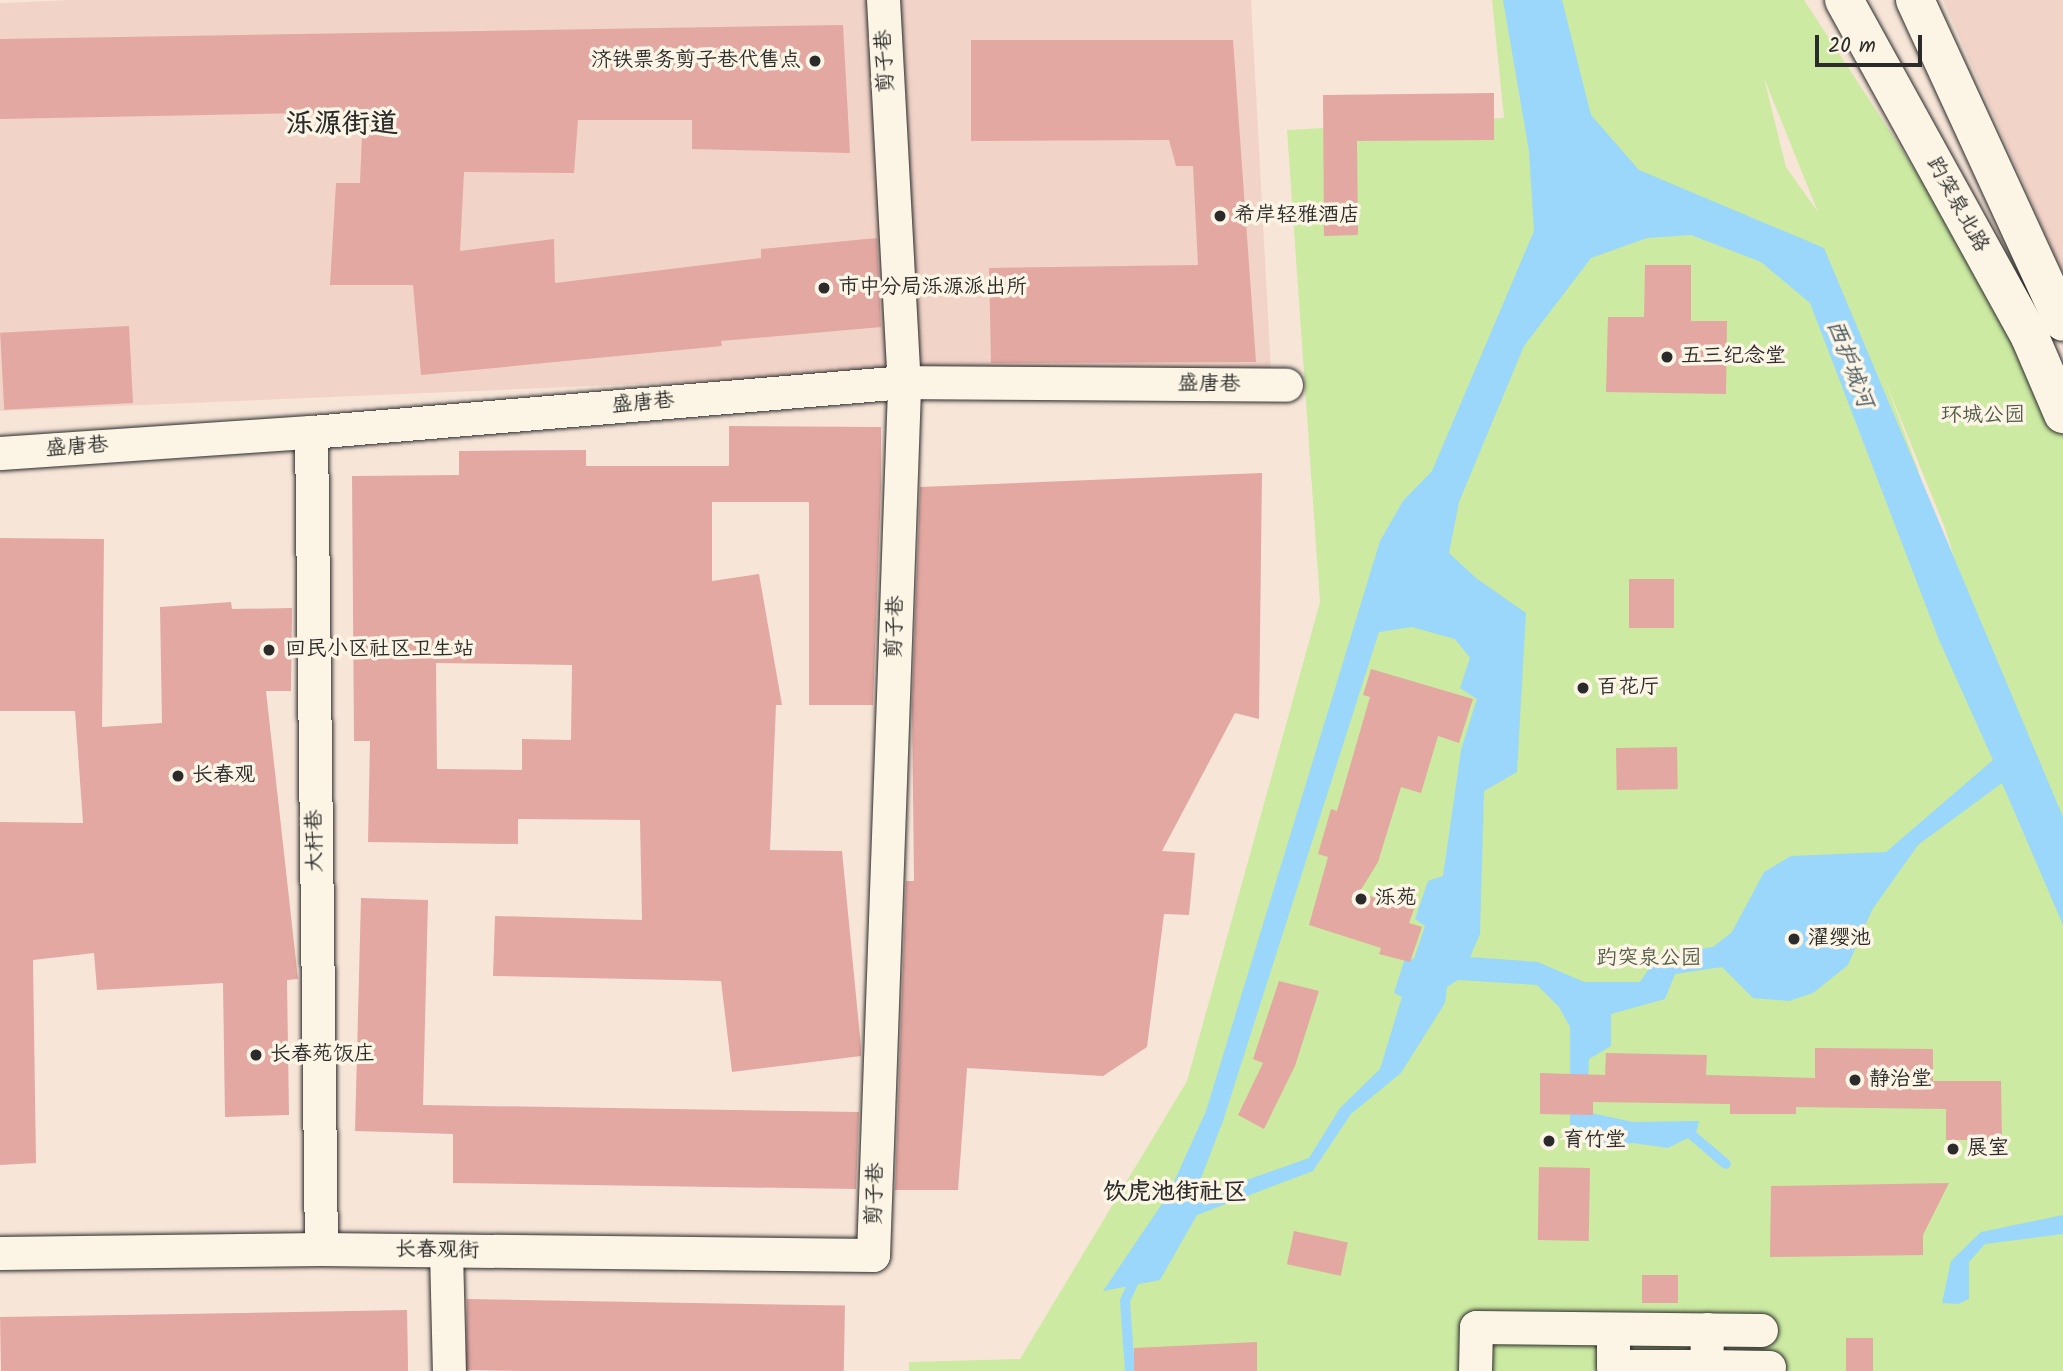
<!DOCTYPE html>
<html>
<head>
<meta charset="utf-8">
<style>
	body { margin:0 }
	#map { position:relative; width:2063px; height:1371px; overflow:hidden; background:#f7e6d8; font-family:Kalam,"LXGW WenKai TC",sans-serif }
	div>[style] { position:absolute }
	.built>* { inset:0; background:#f1d3c8 }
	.green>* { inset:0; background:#cceaa2 }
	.water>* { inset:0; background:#9ad7fb }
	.stream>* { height:10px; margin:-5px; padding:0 5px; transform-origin:5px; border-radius:5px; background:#9ad7fb }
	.building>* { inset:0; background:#e3a8a2; transform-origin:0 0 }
	.roads { filter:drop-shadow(0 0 2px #2b2b2b) drop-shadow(0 0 2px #2b2b2b) }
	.minor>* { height:33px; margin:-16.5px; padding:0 16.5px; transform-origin:16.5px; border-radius:16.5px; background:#fcf5e5 }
	.major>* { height:38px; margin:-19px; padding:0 19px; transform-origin:19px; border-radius:19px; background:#fcf5e5 }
	.dots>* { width:19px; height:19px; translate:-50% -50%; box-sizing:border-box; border:4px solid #fcf5e5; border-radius:50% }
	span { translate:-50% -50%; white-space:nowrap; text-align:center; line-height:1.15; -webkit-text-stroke:7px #fcf5e5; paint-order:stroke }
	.poi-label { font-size:21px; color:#2b2b2b }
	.right { translate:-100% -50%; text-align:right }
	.left { translate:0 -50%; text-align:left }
	.street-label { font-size:21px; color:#2b2b2b }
	.park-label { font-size:21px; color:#535b49 }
	.water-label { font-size:23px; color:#47565f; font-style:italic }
	.quarter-label { font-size:24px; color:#2b2b2b; font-weight:700 }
	.district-label { font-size:28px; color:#2b2b2b; font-weight:700 }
	.scale { position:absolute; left:1815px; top:35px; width:107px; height:32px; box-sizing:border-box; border:4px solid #2b2b2b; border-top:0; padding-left:9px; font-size:21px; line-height:24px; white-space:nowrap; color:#2b2b2b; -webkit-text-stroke:5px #fcf5e5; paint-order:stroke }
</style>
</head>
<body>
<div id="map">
	<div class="built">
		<div style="clip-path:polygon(71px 0,1251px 0,1271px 372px,879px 374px,0 411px,0 3px)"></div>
		<div style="clip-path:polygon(1943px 0,2063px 0,2063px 274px)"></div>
	</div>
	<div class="green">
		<div style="clip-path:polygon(evenodd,1492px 0,1804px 0,2063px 396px,2063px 1371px,909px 1371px,909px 1362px,1020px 1359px,1187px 1081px,1320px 602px,1287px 130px,1504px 118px,1492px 0,1764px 78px,1818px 212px,1786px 167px,1764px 78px,1492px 0,1885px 380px,1945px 528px,2014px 758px,2007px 756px,1918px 470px,1885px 380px)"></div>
	</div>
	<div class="water">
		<div style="clip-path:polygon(evenodd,1503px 0,1562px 0,1591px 115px,1639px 170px,1824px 248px,2063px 817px,2063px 925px,2002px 783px,1918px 845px,1872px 910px,1848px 965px,1813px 993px,1789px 1001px,1753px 998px,1722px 967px,1675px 974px,1665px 999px,1611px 1014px,1611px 1046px,1589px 1059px,1587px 1112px,1633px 1122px,1699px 1121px,1696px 1134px,1668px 1148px,1633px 1143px,1592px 1147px,1570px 1137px,1570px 1027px,1559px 1007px,1537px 985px,1458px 980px,1447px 987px,1445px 1003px,1401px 1073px,1351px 1114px,1313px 1171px,1197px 1215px,1160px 1280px,1103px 1291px,1168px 1195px,1206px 1111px,1380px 541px,1403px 501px,1432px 471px,1534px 231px,1529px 151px,1503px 0,1691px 235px,1761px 262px,1810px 303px,1939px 640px,1993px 760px,1886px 852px,1791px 856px,1764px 872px,1732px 932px,1713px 947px,1658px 955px,1640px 982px,1584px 982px,1538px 962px,1470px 957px,1480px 934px,1484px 791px,1517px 772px,1526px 613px,1476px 578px,1449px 553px,1459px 502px,1524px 346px,1591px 258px,1647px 238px,1691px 235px,1503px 0,1412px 627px,1455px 639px,1470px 658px,1460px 688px,1477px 699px,1461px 750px,1443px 876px,1428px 881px,1415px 919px,1425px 926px,1414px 959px,1405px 958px,1394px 993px,1402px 997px,1380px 1069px,1340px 1108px,1309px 1158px,1193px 1199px,1223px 1121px,1379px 632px,1412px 627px)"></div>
		<div style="clip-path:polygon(2063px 1215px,2063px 1234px,1985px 1244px,1969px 1262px,1969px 1299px,1958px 1304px,1942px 1303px,1951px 1261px,1981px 1232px)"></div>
	</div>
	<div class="stream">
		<div style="left:1693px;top:1136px;width:43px;rotate:40.3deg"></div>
		<div style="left:1130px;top:1371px;width:70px;rotate:-94.1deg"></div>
		<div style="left:1125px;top:1301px;width:32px;rotate:-66deg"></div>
	</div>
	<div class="building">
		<div style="clip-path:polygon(843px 25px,850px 153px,692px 149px,692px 120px,578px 120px,574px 173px,464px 172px,460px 251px,554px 239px,555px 283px,761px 258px,761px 249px,877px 238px,881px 327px,721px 341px,722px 346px,421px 375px,413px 285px,330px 285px,336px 183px,360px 183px,363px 112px,0 119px,0 39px)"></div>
		<div style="clip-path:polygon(971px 40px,1233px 40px,1256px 362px,991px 363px,989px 268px,1198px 265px,1193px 166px,1176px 166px,1169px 140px,971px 141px)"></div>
		<div style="clip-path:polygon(1494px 93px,1494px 140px,1357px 141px,1358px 235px,1324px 236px,1323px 95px)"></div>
		<div style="clip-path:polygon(1645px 265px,1691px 265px,1691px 321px,1727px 321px,1726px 394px,1606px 392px,1608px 317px,1644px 317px)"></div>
		<div style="left:129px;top:326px;width:77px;height:129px;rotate:87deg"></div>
		<div style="clip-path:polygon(evenodd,729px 426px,881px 427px,881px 488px,873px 705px,809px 705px,809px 502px,712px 502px,712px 581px,759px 574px,782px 705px,776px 705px,770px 850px,842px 851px,861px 1047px,861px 1056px,732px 1072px,721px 981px,493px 976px,495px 916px,642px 920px,640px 820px,518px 819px,518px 844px,368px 842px,370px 741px,354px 741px,352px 476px,459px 475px,459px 451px,586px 450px,586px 466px,729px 466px,729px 426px,436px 663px,572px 665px,571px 740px,522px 739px,522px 770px,437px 769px,436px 663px)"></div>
		<div style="clip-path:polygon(1262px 473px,1259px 719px,1235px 713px,1162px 851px,1195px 853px,1189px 915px,1164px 914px,1147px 1047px,1103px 1076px,967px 1068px,958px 1190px,895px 1190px,906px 881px,914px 881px,912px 705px,920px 487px)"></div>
		<div style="clip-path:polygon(0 538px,104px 539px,102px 727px,162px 723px,160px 607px,231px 602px,232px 609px,292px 608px,291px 691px,266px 691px,298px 979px,287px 980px,289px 1115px,225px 1117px,223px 983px,97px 990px,94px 953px,33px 960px,36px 1163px,0 1165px,0 822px,83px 823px,75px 711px,0 711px)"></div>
		<div style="left:1629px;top:579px;width:45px;height:49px"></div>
		<div style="clip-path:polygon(1371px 669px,1473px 699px,1459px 743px,1438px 736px,1421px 793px,1401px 787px,1378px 862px,1359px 893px,1414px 909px,1409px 923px,1422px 927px,1410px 962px,1379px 954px,1381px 948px,1309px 925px,1328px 857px,1318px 854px,1331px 809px,1337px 811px,1370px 697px,1363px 695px)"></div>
		<div style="left:1677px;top:747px;width:42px;height:61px;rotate:89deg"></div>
		<div style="clip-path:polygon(361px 898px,428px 900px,423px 1105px,859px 1112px,856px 1189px,453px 1183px,453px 1134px,355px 1131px)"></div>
		<div style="clip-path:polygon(1279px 981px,1319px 991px,1295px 1066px,1264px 1129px,1238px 1115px,1263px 1063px,1253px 1059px)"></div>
		<div style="clip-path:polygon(1815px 1048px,1933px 1049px,1933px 1081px,2001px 1081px,2002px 1140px,1946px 1140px,1946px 1109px,1796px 1107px,1796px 1114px,1730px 1114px,1730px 1104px,1593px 1102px,1593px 1115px,1540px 1114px,1540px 1073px,1605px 1075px,1606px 1053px,1707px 1055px,1706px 1075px,1815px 1078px)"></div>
		<div style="left:1539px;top:1167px;width:51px;height:73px;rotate:1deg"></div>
		<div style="clip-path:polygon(1949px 1183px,1923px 1235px,1923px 1255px,1770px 1257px,1771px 1186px)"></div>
		<div style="left:1294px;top:1231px;width:55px;height:34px;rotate:12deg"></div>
		<div style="left:1642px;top:1275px;width:36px;height:28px"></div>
		<div style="left:467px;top:1299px;width:378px;height:71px;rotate:1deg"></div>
		<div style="left:407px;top:1310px;width:61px;height:407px;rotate:89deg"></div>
		<div style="left:1846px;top:1338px;width:27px;height:33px"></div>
		<div style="clip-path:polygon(1257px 1342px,1257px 1371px,1134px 1371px,1134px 1348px)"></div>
	</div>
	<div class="roads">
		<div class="minor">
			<div style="left:311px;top:432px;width:817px;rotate:89.3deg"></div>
			<div style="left:0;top:453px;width:312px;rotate:-3.9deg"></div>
			<div style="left:311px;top:432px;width:595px;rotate:-4.82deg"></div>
			<div style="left:904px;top:382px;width:382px;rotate:0.4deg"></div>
			<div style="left:446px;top:1251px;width:120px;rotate:88.6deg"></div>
			<div style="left:0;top:1253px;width:321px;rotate:-0.7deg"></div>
			<div style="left:321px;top:1249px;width:552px;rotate:0.62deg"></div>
			<div style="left:873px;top:1255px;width:869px;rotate:-87.95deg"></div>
			<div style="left:904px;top:387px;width:388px;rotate:-93.1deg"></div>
			<div style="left:1613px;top:1329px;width:37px;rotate:90deg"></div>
			<div style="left:1613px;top:1366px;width:93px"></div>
			<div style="left:1706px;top:1366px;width:37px;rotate:-88deg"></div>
			<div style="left:1706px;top:1366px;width:63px;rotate:0.9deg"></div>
			<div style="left:1475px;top:1371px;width:44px;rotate:-88.7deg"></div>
			<div style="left:1476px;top:1327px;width:285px;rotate:0.6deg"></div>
		</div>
		<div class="major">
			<div style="left:1844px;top:0;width:385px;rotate:61.1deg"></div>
			<div style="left:2030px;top:337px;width:84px;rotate:66.8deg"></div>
			<div style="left:1915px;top:0;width:354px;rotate:65.3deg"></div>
		</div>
	</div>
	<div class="dots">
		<div style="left:815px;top:61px;background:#2b2b2b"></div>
		<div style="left:1220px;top:216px;background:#2b2b2b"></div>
		<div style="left:824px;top:288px;background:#2b2b2b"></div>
		<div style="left:1667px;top:357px;background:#2b2b2b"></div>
		<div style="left:269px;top:650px;background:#2b2b2b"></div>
		<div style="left:1583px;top:688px;background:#2b2b2b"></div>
		<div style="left:178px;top:776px;background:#2b2b2b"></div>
		<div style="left:1361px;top:899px;background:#2b2b2b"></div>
		<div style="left:1794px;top:939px;background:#2b2b2b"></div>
		<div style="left:256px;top:1055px;background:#2b2b2b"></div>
		<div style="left:1855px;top:1080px;background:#2b2b2b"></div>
		<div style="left:1549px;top:1141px;background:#2b2b2b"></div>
		<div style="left:1953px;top:1149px;background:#2b2b2b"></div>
	</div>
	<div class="poi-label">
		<span class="right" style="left:801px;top:61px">济铁票务剪子巷代售点</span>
		<span class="left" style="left:1234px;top:216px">希岸轻雅酒店</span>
		<span class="left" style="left:838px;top:288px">市中分局泺源派出所</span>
		<span class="left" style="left:1681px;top:357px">五三纪念堂</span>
		<span class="left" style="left:285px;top:650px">回民小区社区卫生站</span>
		<span class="left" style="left:1597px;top:688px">百花厅</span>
		<span class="left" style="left:192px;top:776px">长春观</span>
		<span class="left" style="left:1375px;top:899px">泺苑</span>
		<span class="left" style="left:1808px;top:939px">濯缨池</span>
		<span class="left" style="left:270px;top:1055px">长春苑饭庄</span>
		<span class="left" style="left:1869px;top:1080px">静治堂</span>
		<span class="left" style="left:1563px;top:1141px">育竹堂</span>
		<span class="left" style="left:1967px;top:1149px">展室</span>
	</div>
	<div class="street-label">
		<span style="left:886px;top:61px;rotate:-93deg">剪子巷</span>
		<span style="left:1957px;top:205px;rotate:61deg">趵突泉北路</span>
		<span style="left:1209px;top:385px;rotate:1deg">盛唐巷</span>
		<span style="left:643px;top:404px;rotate:-5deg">盛唐巷</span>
		<span style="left:77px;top:448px;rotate:-4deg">盛唐巷</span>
		<span style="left:896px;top:627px;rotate:-88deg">剪子巷</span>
		<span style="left:316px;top:841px;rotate:-91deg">大杆巷</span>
		<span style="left:876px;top:1194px;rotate:-88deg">剪子巷</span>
		<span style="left:437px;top:1251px;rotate:1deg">长春观街</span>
	</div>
	<div class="park-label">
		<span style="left:1983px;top:416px">环城公园</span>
		<span style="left:1649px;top:959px">趵突泉公园</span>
	</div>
	<div class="water-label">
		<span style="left:1849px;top:364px;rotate:69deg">西护城河</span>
	</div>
	<div class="quarter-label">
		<span style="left:1175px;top:1193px">饮虎池街社区</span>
	</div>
	<div class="district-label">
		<span style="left:342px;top:125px">泺源街道</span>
	</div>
	<div class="scale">20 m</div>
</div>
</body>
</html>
